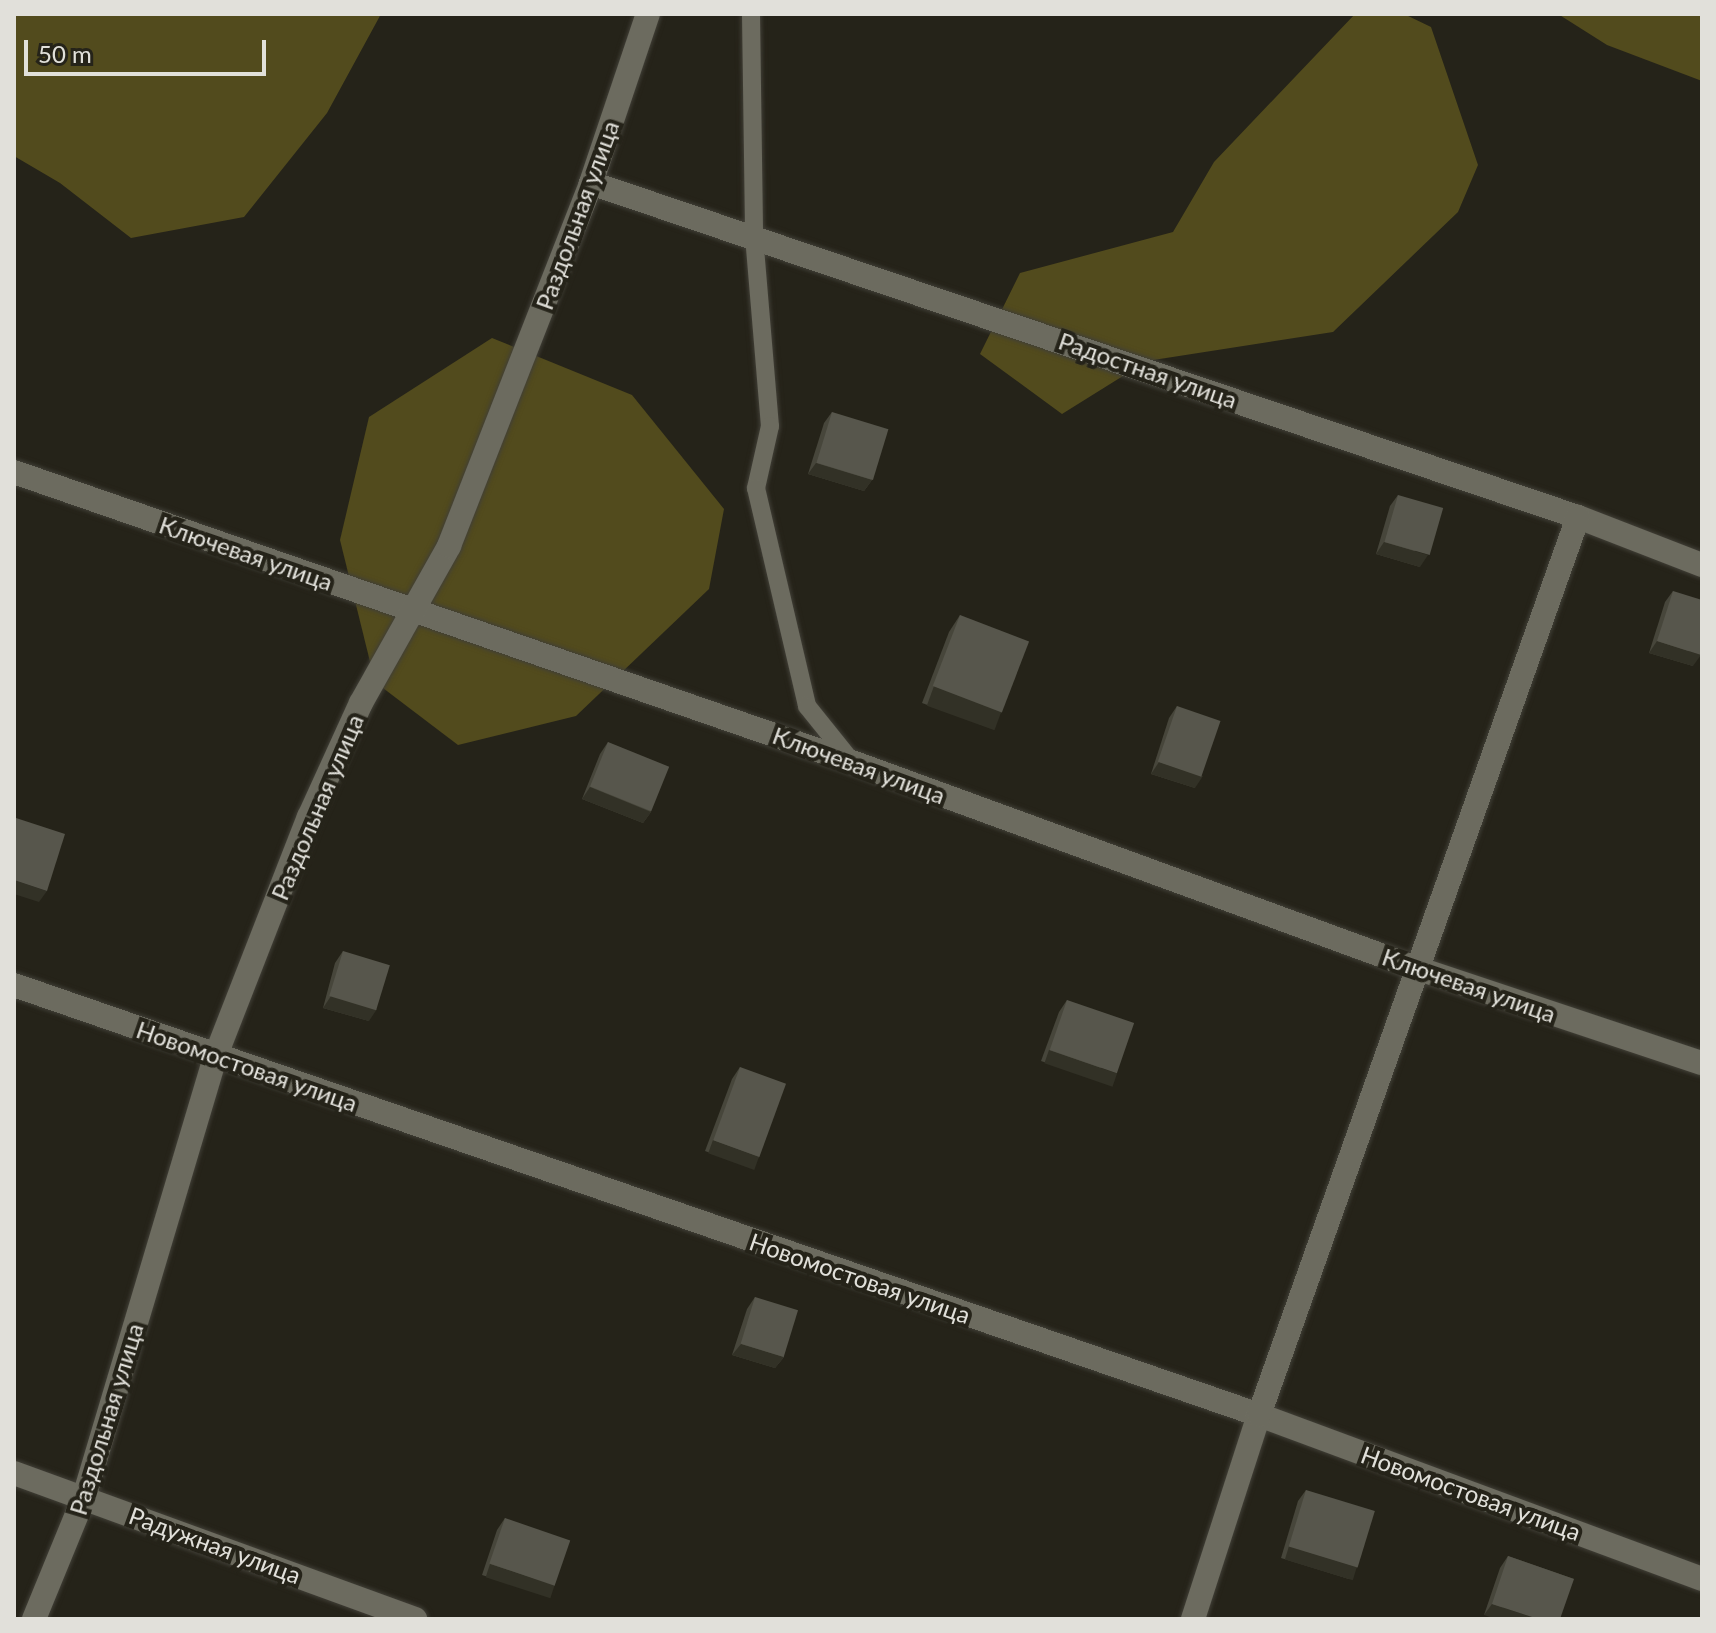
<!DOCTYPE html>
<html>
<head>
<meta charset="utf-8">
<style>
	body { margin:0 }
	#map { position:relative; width:1716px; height:1633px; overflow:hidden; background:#252319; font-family:Lato,sans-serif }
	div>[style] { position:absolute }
	.forest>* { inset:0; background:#524b1d }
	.roads { filter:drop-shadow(0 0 2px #413f37) drop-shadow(0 0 2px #413f37) }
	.lane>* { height:18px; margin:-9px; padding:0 9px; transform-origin:9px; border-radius:9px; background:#6c6b5f }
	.street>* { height:24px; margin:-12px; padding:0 12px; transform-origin:12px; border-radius:12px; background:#6c6b5f }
	.wall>* { inset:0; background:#47463b }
	.shaded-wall>* { inset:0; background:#323126; transform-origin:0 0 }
	.building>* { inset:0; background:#57564c; transform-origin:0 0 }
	span { translate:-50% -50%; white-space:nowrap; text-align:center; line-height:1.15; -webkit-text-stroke:8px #252319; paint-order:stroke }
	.street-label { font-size:24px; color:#e1e0da }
	.frame { position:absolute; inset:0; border:16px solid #e1e0da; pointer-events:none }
	.scale { position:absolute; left:24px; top:40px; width:242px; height:36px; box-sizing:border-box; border:4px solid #e1e0da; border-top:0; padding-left:10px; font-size:24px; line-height:28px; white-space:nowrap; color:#e1e0da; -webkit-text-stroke:6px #252319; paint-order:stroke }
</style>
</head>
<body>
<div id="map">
	<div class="forest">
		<div style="clip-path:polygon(14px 14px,381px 14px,327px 113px,244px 217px,131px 238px,60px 183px,14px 156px)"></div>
		<div style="clip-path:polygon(1355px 14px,1404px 14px,1431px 27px,1478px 165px,1458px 212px,1333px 332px,1147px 361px,1062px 414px,980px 354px,1020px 273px,1173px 232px,1214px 162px)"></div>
		<div style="clip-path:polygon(1558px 14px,1702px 14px,1702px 81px,1607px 45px)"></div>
		<div style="clip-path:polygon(492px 338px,632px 395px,724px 509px,709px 589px,576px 716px,458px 745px,375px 682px,340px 540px,369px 417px)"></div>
	</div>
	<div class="roads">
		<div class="lane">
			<div style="left:751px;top:14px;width:222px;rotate:89.2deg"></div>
			<div style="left:754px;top:236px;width:191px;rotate:85.2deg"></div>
			<div style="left:770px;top:426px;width:64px;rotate:102.7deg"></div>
			<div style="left:756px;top:488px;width:224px;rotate:76.8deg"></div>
			<div style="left:807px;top:706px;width:72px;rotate:51.2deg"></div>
		</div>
		<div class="street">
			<div style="left:591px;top:183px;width:1042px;rotate:18.7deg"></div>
			<div style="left:1578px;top:517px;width:133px;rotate:21.2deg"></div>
			<div style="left:14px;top:472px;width:887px;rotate:19.09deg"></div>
			<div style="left:852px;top:762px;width:600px;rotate:20.06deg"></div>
			<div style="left:1416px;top:968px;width:301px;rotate:18.4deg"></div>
			<div style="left:14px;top:985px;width:1317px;rotate:19.05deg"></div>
			<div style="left:1259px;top:1415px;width:472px;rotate:20.3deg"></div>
			<div style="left:14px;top:1473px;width:427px;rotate:20deg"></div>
			<div style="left:34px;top:1619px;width:132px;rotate:-67.7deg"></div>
			<div style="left:84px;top:1497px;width:461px;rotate:-73.4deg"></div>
			<div style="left:216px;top:1055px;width:256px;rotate:-68.7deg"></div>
			<div style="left:309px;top:817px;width:125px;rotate:-65.5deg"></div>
			<div style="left:361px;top:703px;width:180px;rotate:-60.7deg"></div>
			<div style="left:449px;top:546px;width:390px;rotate:-68.6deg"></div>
			<div style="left:591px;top:183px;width:178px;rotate:-71.4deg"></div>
			<div style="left:1193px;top:1619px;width:214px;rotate:-72.1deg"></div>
			<div style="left:1259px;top:1415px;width:953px;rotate:-70.44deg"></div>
		</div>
	</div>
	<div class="wall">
		<div style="clip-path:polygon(832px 412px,872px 480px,864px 491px,808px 474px,824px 423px)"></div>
		<div style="clip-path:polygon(1398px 495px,1420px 567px,1376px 554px,1390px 506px)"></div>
		<div style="clip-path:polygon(1673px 591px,1693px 666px,1649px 653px,1665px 602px)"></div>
		<div style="clip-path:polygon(960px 615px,1002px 711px,990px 728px,922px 703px,949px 632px)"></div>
		<div style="clip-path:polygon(1177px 706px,1195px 788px,1151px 774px,1169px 718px)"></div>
		<div style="clip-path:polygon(608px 742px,651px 812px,643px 823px,582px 799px,600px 754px)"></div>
		<div style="clip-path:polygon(343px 951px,369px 1021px,323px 1008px,335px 963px)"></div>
		<div style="clip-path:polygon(1067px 1000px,1109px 1084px,1041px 1061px,1059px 1012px)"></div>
		<div style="clip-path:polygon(740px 1067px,759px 1157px,751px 1168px,705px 1151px,732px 1079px)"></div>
		<div style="clip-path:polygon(755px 1297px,784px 1357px,775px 1368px,732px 1355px,747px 1309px)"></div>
		<div style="clip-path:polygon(1306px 1490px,1357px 1567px,1349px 1579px,1281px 1558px,1298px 1501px)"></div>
		<div style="clip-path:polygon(505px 1518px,547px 1596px,482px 1575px,497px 1530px)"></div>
		<div style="clip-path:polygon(1508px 1556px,1574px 1579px,1484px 1615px,1500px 1568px)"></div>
	</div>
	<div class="shaded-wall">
		<div style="clip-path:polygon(816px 463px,872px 480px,864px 491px,808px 474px)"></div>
		<div style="clip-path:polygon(1384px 542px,1428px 555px,1420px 567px,1376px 554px)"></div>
		<div style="clip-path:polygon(1657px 641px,1701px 655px,1693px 666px,1649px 653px)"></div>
		<div style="left:934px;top:686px;width:72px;height:21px;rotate:20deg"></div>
		<div style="clip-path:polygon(1159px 762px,1203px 776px,1195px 788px,1151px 774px)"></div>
		<div style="clip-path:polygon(590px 787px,651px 812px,643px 823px,582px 799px)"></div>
		<div style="clip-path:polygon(14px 880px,47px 891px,39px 902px,14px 894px)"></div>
		<div style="clip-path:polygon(331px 996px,377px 1009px,369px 1021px,323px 1008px)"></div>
		<div style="left:1049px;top:1050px;width:72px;height:14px;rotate:19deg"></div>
		<div style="left:713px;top:1140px;width:49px;height:14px;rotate:20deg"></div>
		<div style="clip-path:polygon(741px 1344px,784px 1357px,775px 1368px,732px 1355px)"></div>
		<div style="left:1289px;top:1546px;width:71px;height:14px;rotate:17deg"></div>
		<div style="left:490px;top:1564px;width:68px;height:14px;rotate:18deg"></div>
		<div style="clip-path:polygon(1492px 1604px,1538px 1619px,1496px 1619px,1484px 1615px)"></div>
	</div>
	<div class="building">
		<div style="left:832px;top:412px;width:59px;height:53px;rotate:17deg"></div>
		<div style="left:1398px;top:495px;width:47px;height:49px;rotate:16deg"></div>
		<div style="clip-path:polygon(1673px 591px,1702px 600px,1701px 655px,1657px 641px)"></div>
		<div style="left:960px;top:615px;width:74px;height:76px;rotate:21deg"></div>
		<div style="left:1177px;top:706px;width:46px;height:59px;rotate:19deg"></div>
		<div style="left:608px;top:742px;width:66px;height:48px;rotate:22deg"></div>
		<div style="clip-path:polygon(16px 818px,65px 834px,47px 891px,14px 880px,14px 825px)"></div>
		<div style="left:343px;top:951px;width:49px;height:47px;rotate:17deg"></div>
		<div style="left:1067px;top:1000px;width:71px;height:53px;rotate:19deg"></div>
		<div style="left:740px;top:1067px;width:49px;height:78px;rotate:20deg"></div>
		<div style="left:755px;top:1297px;width:45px;height:49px;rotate:17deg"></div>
		<div style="left:1306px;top:1490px;width:72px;height:59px;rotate:17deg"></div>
		<div style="left:505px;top:1518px;width:69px;height:48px;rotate:19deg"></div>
		<div style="clip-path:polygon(1508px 1556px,1574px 1579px,1560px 1619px,1538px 1619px,1492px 1604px)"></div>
	</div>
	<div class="street-label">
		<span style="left:577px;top:215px;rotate:-70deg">Раздольная улица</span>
		<span style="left:1148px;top:370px;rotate:19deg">Радостная улица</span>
		<span style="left:246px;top:553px;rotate:19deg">Ключевая улица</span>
		<span style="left:859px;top:765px;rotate:20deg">Ключевая улица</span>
		<span style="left:317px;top:807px;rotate:-67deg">Раздольная улица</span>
		<span style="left:1469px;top:985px;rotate:19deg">Ключевая улица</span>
		<span style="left:247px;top:1066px;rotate:19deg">Новомостовая улица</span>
		<span style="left:860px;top:1278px;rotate:19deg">Новомостовая улица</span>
		<span style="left:106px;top:1419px;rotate:-73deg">Раздольная улица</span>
		<span style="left:1471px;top:1493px;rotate:20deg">Новомостовая улица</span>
		<span style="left:215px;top:1545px;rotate:20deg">Радужная улица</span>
	</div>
	<div class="frame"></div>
	<div class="scale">50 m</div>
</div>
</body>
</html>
